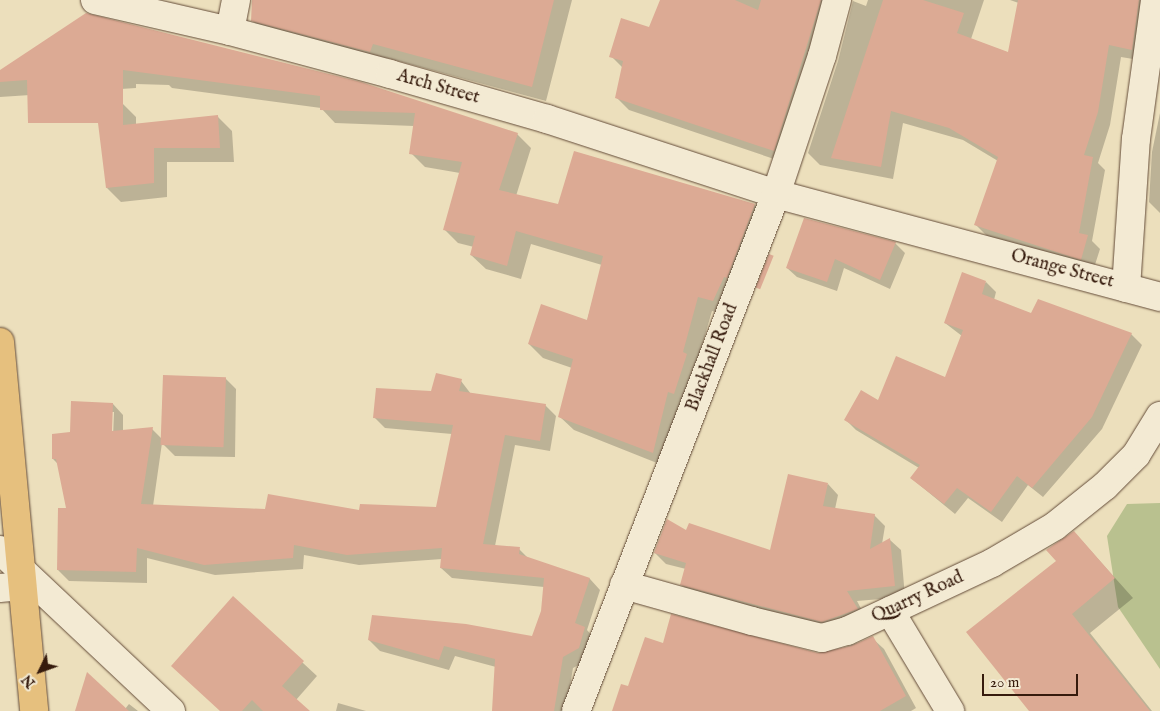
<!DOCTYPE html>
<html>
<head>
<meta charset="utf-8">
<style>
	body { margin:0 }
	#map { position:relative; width:1160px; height:711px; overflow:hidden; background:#ecdfbc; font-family:"IM FELL English",serif }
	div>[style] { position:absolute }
	.green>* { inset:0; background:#b9c18f }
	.shadow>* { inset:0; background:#0003 }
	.building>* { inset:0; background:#dcaa94; transform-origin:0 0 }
	.roads { filter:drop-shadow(0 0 1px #644c39) drop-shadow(0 0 1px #644c39) }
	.minor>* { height:28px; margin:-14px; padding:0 14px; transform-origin:14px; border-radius:14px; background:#f3ead3 }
	.major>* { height:28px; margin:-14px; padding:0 14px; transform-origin:14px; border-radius:14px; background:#e6c07e }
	span { translate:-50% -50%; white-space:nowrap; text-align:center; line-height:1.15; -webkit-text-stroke:4px #f3ead3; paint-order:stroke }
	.street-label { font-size:18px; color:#361b0d }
	.north { position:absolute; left:15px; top:646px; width:50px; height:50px; -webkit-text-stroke:4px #f3ead3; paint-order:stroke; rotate:228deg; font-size:14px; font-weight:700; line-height:20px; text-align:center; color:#361b0d }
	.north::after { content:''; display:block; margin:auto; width:18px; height:22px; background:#361b0d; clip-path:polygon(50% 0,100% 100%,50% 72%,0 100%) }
	.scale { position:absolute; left:982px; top:674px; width:96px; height:22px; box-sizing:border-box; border:2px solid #361b0d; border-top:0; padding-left:6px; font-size:15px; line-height:18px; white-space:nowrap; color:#361b0d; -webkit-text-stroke:4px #f3ead3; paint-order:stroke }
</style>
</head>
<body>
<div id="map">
	<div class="green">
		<div style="clip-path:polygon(1160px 503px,1160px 669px,1118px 607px,1107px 536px,1127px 504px)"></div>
	</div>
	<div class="shadow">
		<div style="clip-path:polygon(253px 0,572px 0,546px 101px,387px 58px,385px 67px,267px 35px,252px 20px)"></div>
		<div style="clip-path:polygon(662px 0,834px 0,786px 163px,629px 110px,616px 97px,623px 68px,611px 56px,650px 29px)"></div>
		<div style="clip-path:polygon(868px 0,984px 0,971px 39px,1009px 53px,1019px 3px,1010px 0,1149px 0,1145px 61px,1121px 57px,1110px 125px,1098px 163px,1105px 170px,1092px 241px,1100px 249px,1093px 271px,988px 237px,975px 224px,998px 161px,963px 140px,903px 123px,893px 179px,820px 165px,808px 153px,838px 61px,853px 1px,866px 6px)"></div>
		<div style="clip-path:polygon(87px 14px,517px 134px,531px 148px,516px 196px,559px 206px,575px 152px,755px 205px,769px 219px,727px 315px,712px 311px,667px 467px,574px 430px,559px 416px,572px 368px,543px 358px,529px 344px,587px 321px,602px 265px,531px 244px,521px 279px,486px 269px,471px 255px,474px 247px,458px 243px,444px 229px,460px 173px,425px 167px,411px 153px,414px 126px,335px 123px,321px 108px,172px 88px,169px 85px,136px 84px,136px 88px,0 97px,0 72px)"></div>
		<div style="clip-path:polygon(122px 103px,136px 117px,136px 125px,218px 117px,232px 131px,234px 162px,167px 162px,167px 197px,121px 202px,107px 188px)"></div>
		<div style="clip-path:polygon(1160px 113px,1160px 213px,1149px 202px,1152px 152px)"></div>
		<div style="clip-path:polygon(895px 243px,905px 253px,890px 289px,844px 268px,837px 291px,797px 277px,787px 268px)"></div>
		<div style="clip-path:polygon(986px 282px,996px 292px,994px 300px,1032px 314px,1131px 334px,1142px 345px,1102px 429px,1043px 497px,1028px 485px,1002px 522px,968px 498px,955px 514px,911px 478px,919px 468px,856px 430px,845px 419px,878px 401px,946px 379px,962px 336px,945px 323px)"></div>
		<div style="clip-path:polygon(evenodd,225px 378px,236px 389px,235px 457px,175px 456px,162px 443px,153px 506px,360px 512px,437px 508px,452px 434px,385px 428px,374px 417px,461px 381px,471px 394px,545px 405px,556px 416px,550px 451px,515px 445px,495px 546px,519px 549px,529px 559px,590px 579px,600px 590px,587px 630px,595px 639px,590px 659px,573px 668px,566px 711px,494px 711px,496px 667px,455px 656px,449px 670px,380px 651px,369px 640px,533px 638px,542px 611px,544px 587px,452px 578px,441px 568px,442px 559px,359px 565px,304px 555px,303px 569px,215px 575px,147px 558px,147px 583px,69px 581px,58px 570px,67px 510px,58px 464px,53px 459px,71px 433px,113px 404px,123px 415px,123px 431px,152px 429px,163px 440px,225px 378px,112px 412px,114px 412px,113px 437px,110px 437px,112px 412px)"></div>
		<div style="clip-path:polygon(828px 484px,838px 495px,835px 509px,874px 515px,885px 526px,882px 544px,890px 540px,901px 550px,905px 597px,857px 601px,867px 620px,833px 632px,692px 595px,681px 584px,686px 569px,666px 564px,655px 553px,687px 532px,771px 552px)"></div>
		<div style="clip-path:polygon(1074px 532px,1133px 598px,1090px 633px,1152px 711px,1031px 711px,1058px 562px)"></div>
		<div style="clip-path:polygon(233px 598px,317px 676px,296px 700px,309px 711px,221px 711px)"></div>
		<div style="clip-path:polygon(872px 638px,884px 649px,916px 708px,911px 711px,857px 711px,825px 654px)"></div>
		<div style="clip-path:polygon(338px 703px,366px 711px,336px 711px)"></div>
		<div style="clip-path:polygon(129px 704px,138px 711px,76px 711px,125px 709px)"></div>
	</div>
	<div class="building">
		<div style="clip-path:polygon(252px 0,554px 0,532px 87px,373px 44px,370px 52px,251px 21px)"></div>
		<div style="clip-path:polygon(660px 0,735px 0,758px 10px,761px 0,821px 0,774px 151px,615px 98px,623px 61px,609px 57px,621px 18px,649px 27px)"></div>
		<div style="clip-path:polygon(883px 0,923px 0,964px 13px,957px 33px,1008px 52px,1018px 0,1139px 0,1132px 50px,1109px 45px,1098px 112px,1084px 155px,1093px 157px,1079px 233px,1088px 235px,1081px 260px,974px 225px,998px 157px,949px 128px,891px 111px,881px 167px,831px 158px)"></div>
		<div style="clip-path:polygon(86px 13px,361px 82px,518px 133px,499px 190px,558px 204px,574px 151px,755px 204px,727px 278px,724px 277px,713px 301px,698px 297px,683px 352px,687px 354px,674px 394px,668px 392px,653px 453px,558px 417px,573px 359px,528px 344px,541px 304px,587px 320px,603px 256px,516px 231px,507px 266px,470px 255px,475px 236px,443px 230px,462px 162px,409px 154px,415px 113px,320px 110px,320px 96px,123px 70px,123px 125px,218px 115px,220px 148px,154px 148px,154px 183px,106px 188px,98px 123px,28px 123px,27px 80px,0 82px,0 70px)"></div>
		<div style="clip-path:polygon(804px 218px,896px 242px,880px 280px,835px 259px,827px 282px,786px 268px)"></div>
		<div style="left:769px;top:254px;width:5px;height:36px;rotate:22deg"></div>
		<div style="clip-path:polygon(962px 272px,986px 281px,982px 294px,1031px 313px,1038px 299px,1132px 333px,1092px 417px,1032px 488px,1017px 476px,991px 512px,957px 488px,944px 504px,910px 478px,920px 465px,844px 420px,861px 390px,878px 400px,896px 356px,945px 377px,963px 330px,944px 323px)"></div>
		<div style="clip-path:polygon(436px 373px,462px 379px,459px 391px,546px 404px,540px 441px,505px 435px,483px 544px,520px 547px,519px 554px,590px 578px,575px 623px,585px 627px,579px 648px,563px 657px,554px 711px,492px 711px,495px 659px,444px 646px,439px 660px,368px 640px,372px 615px,466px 624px,532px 636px,541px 611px,544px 578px,440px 568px,442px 548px,347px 555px,294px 545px,293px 558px,204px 565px,137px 548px,136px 572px,57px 570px,58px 508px,66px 508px,56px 459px,52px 459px,52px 434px,70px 432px,71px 401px,113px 403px,112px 431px,153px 427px,141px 504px,265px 509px,268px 494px,359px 510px,360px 504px,436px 507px,453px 425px,373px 418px,376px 388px,431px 391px)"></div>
		<div style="left:163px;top:375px;width:63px;height:70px;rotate:2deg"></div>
		<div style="clip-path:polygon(788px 474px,828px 483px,823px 506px,875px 514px,870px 549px,890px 538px,895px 586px,847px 591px,858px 609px,822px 622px,680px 585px,686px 563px,654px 553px,667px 519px,686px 530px,689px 523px,770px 550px)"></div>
		<div style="clip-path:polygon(1074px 531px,1115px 578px,1072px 614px,1150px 711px,1029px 711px,966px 632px,1056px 561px,1046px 550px)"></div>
		<div style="clip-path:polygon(233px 596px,304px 661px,282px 686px,310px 711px,263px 711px,252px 700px,242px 711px,220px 711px,171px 666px)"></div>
		<div style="clip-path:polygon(671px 614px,818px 653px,851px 646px,873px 636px,906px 696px,880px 711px,612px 711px,621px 684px,628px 686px,645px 637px,663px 643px)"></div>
		<div style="clip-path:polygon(87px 672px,129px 711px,75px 711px)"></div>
	</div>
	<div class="roads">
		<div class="minor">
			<div style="left:95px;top:0;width:139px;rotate:12.9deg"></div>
			<div style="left:230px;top:31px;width:166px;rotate:15deg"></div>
			<div style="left:390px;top:74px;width:163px;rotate:16deg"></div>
			<div style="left:547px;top:119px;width:241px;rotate:18.1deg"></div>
			<div style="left:776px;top:194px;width:398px;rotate:15deg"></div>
			<div style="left:230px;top:31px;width:32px;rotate:-79deg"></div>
			<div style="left:1126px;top:288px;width:149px;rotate:-86.2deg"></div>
			<div style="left:1136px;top:139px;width:140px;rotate:-82.2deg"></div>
			<div style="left:0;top:550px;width:235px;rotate:43.3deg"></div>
			<div style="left:624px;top:585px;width:133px;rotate:15.7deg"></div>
			<div style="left:752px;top:621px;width:72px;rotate:13.7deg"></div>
			<div style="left:822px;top:638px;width:26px;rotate:-16deg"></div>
			<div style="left:847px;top:631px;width:160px;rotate:-25.1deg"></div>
			<div style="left:992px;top:563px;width:73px;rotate:-30.4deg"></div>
			<div style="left:1055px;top:526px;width:64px;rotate:-38.7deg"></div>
			<div style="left:1105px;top:486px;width:44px;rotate:-45deg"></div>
			<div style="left:1136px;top:455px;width:46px;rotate:-58.4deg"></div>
			<div style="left:0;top:588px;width:24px;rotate:-5deg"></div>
			<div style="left:890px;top:611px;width:117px;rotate:59deg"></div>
			<div style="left:576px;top:711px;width:554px;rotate:-68.85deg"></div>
			<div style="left:776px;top:194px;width:145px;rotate:-71.6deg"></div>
			<div style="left:822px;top:56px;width:58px;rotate:-75deg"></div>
		</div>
		<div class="major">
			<div style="left:0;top:342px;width:371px;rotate:84.7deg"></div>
		</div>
	</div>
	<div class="street-label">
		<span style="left:438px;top:88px;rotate:16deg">Arch Street</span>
		<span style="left:1062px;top:270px;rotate:15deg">Orange Street</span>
		<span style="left:713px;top:358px;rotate:-69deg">Blackhall Road</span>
		<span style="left:918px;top:598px;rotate:-25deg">Quarry Road</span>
	</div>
	<div class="north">N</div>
	<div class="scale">20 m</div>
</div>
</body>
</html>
